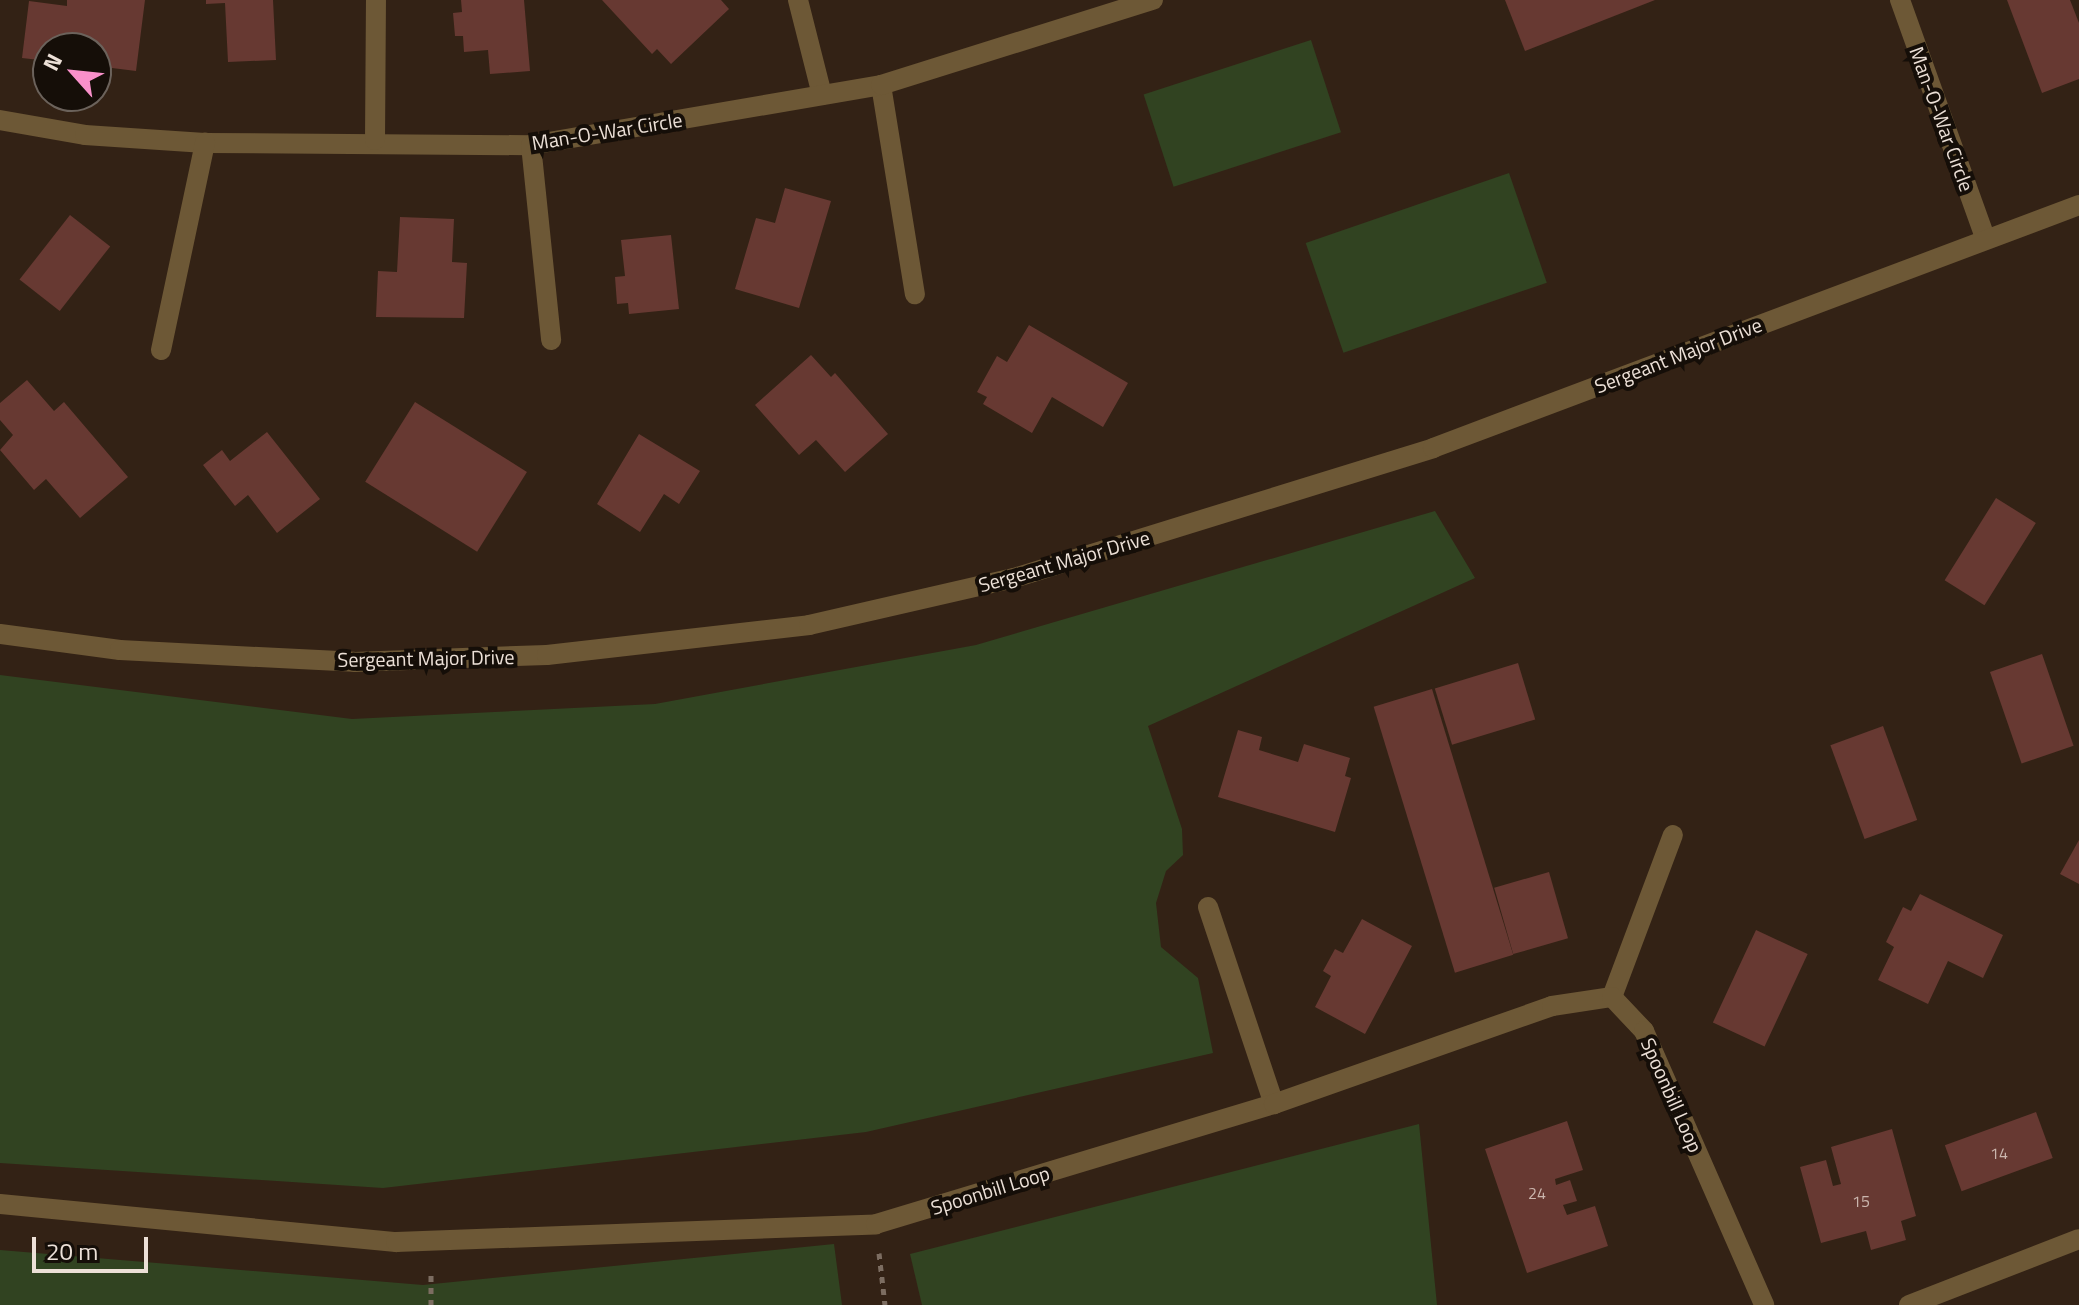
<!DOCTYPE html>
<html>
<head>
<meta charset="utf-8">
<style>
	body { margin:0 }
	#map { position:relative; width:2079px; height:1305px; overflow:hidden; background:#332215; font-family:"Titillium Web",sans-serif }
	div>[style] { position:absolute }
	.green>* { inset:0; background:#314321; transform-origin:0 0 }
	.building>* { inset:0; background:#673932; transform-origin:0 0 }
	.path>* { height:5px; margin-top:-2.5px; transform-origin:0; background:repeating-linear-gradient(90deg,#7c6d61 0 6px,transparent 0 12px) }
	.minor>* { height:20px; margin:-10px; padding:0 10px; transform-origin:10px; border-radius:10px; background:#6d5836 }
	span { translate:-50% -50%; white-space:nowrap; text-align:center; line-height:1.15; -webkit-text-stroke:8px #150e08; paint-order:stroke }
	.number-label { font-size:16px; color:#cbb6ae }
	.number-label span { -webkit-text-stroke-width:0 }
	.street-label { font-size:20px; color:#ece0d7 }
	.north { position:absolute; left:32px; top:32px; width:80px; height:80px; box-sizing:border-box; background:#150e08; border:2px solid #6b625b; border-radius:50%; rotate:297deg; font-size:22px; font-weight:700; line-height:32px; text-align:center; color:#ece0d7 }
	.north::after { content:''; display:block; margin:auto; width:28px; height:36px; background:#f990ca; clip-path:polygon(50% 0,100% 100%,50% 72%,0 100%) }
	.scale { position:absolute; left:32px; top:1237px; width:116px; height:36px; box-sizing:border-box; border:4px solid #ece0d7; border-top:0; padding-left:10px; font-size:24px; line-height:28px; white-space:nowrap; color:#ece0d7; -webkit-text-stroke:6px #150e08; paint-order:stroke }
</style>
</head>
<body>
<div id="map">
	<div class="green">
		<div style="left:1311px;top:40px;width:97px;height:176px;rotate:72deg"></div>
		<div style="left:1509px;top:173px;width:116px;height:215px;rotate:71deg"></div>
		<div style="clip-path:polygon(1435px 511px,1475px 578px,1148px 726px,1182px 829px,1183px 855px,1166px 871px,1156px 903px,1161px 947px,1198px 978px,1213px 1053px,866px 1132px,383px 1188px,0 1163px,0 675px,352px 719px,655px 704px,976px 645px)"></div>
		<div style="clip-path:polygon(1419px 1124px,1437px 1305px,922px 1305px,910px 1254px)"></div>
		<div style="clip-path:polygon(834px 1244px,842px 1305px,0 1305px,0 1250px,423px 1285px)"></div>
	</div>
	<div class="building">
		<div style="clip-path:polygon(67px 0,145px 0,136px 71px,96px 66px,96px 48px,48px 48px,48px 61px,22px 58px,29px 1px,67px 6px)"></div>
		<div style="clip-path:polygon(206px 0,273px 0,276px 60px,228px 62px,225px 3px,206px 4px)"></div>
		<div style="clip-path:polygon(461px 0,524px 0,530px 71px,490px 74px,488px 50px,464px 52px,463px 36px,455px 36px,453px 13px,462px 12px)"></div>
		<div style="clip-path:polygon(602px 0,721px 0,729px 9px,671px 64px,657px 49px,652px 54px)"></div>
		<div style="clip-path:polygon(1505px 0,1655px 0,1525px 51px)"></div>
		<div style="clip-path:polygon(2007px 0,2070px 0,2079px 23px,2079px 79px,2042px 93px)"></div>
		<div style="clip-path:polygon(785px 188px,831px 201px,799px 308px,735px 289px,756px 218px,775px 223px)"></div>
		<div style="left:70px;top:215px;width:51px;height:82px;rotate:38deg"></div>
		<div style="clip-path:polygon(400px 217px,454px 219px,452px 262px,467px 263px,464px 318px,376px 317px,378px 271px,397px 272px)"></div>
		<div style="clip-path:polygon(671px 235px,679px 309px,629px 314px,628px 303px,617px 304px,615px 277px,625px 276px,621px 240px)"></div>
		<div style="clip-path:polygon(1029px 325px,1128px 383px,1103px 427px,1052px 397px,1032px 433px,983px 404px,987px 397px,977px 392px,997px 356px,1007px 362px)"></div>
		<div style="clip-path:polygon(811px 355px,831px 377px,835px 373px,888px 434px,845px 472px,816px 440px,799px 455px,755px 405px)"></div>
		<div style="clip-path:polygon(27px 380px,54px 411px,64px 402px,128px 477px,80px 518px,46px 479px,34px 490px,0 450px,13px 435px,0 420px,0 403px)"></div>
		<div style="left:415px;top:402px;width:132px;height:94px;rotate:32deg"></div>
		<div style="clip-path:polygon(267px 432px,320px 499px,277px 533px,248px 495px,235px 506px,203px 465px,222px 450px,230px 461px)"></div>
		<div style="clip-path:polygon(639px 434px,700px 471px,679px 504px,664px 494px,640px 532px,597px 504px)"></div>
		<div style="left:1996px;top:498px;width:47px;height:97px;rotate:32deg"></div>
		<div style="left:2042px;top:654px;width:97px;height:55px;rotate:71deg"></div>
		<div style="left:1518px;top:663px;width:59px;height:87px;rotate:73deg"></div>
		<div style="left:1432px;top:689px;width:278px;height:61px;rotate:73deg"></div>
		<div style="left:1883px;top:726px;width:100px;height:56px;rotate:70deg"></div>
		<div style="clip-path:polygon(1238px 730px,1262px 737px,1259px 750px,1298px 762px,1304px 744px,1350px 758px,1345px 776px,1351px 778px,1335px 832px,1218px 797px)"></div>
		<div style="clip-path:polygon(2079px 840px,2079px 884px,2060px 874px)"></div>
		<div style="left:1549px;top:872px;width:69px;height:57px;rotate:74deg"></div>
		<div style="clip-path:polygon(1920px 894px,2003px 935px,1983px 978px,1948px 961px,1928px 1004px,1878px 980px,1894px 947px,1886px 942px,1903px 907px,1911px 911px)"></div>
		<div style="clip-path:polygon(1362px 919px,1412px 946px,1365px 1034px,1315px 1007px,1331px 976px,1323px 971px,1335px 949px,1343px 953px)"></div>
		<div style="left:1756px;top:930px;width:57px;height:102px;rotate:25deg"></div>
		<div style="left:2036px;top:1112px;width:49px;height:97px;rotate:70deg"></div>
		<div style="clip-path:polygon(1567px 1121px,1583px 1170px,1555px 1179px,1556px 1185px,1570px 1180px,1577px 1201px,1563px 1205px,1567px 1215px,1595px 1206px,1608px 1246px,1527px 1273px,1485px 1149px)"></div>
		<div style="clip-path:polygon(1892px 1129px,1916px 1216px,1901px 1221px,1906px 1240px,1871px 1250px,1866px 1231px,1821px 1243px,1800px 1167px,1826px 1160px,1833px 1186px,1841px 1184px,1831px 1147px)"></div>
	</div>
	<div class="path">
		<div style="left:879px;top:1253px;width:52px;rotate:83.4deg"></div>
		<div style="left:431px;top:1305px;width:35px;rotate:-90deg"></div>
	</div>
	<div class="minor">
		<div style="left:798px;top:0;width:98px;rotate:75.8deg"></div>
		<div style="left:1900px;top:0;width:253px;rotate:70.3deg"></div>
		<div style="left:881px;top:85px;width:212px;rotate:80.8deg"></div>
		<div style="left:0;top:120px;width:86px;rotate:10deg"></div>
		<div style="left:85px;top:135px;width:120px;rotate:3.8deg"></div>
		<div style="left:205px;top:143px;width:326px;rotate:0.4deg"></div>
		<div style="left:531px;top:145px;width:355px;rotate:-9.7deg"></div>
		<div style="left:881px;top:85px;width:285px;rotate:-17.4deg"></div>
		<div style="left:375px;top:140px;width:140px;rotate:-89.6deg"></div>
		<div style="left:531px;top:145px;width:196px;rotate:84.1deg"></div>
		<div style="left:161px;top:350px;width:212px;rotate:-78deg"></div>
		<div style="left:0;top:634px;width:121px;rotate:7.6deg"></div>
		<div style="left:120px;top:650px;width:234px;rotate:2.9deg"></div>
		<div style="left:354px;top:662px;width:193px;rotate:-2.1deg"></div>
		<div style="left:547px;top:655px;width:264px;rotate:-6.5deg"></div>
		<div style="left:809px;top:625px;width:210px;rotate:-12.9deg"></div>
		<div style="left:1014px;top:578px;width:439px;rotate:-17.2deg"></div>
		<div style="left:1433px;top:448px;width:690px;rotate:-20.61deg"></div>
		<div style="left:1208px;top:907px;width:208px;rotate:71.5deg"></div>
		<div style="left:1612px;top:997px;width:173px;rotate:-69.4deg"></div>
		<div style="left:0;top:1204px;width:398px;rotate:5.5deg"></div>
		<div style="left:396px;top:1242px;width:480px;rotate:-2.1deg"></div>
		<div style="left:876px;top:1224px;width:416px;rotate:-16.8deg"></div>
		<div style="left:1274px;top:1104px;width:295px;rotate:-19.4deg"></div>
		<div style="left:1552px;top:1006px;width:61px;rotate:-8.5deg"></div>
		<div style="left:1612px;top:997px;width:47px;rotate:46.7deg"></div>
		<div style="left:1644px;top:1031px;width:299px;rotate:66.3deg"></div>
		<div style="left:1909px;top:1305px;width:182px;rotate:-21.2deg"></div>
	</div>
	<div class="number-label">
		<span style="left:1999px;top:1153px">14</span>
		<span style="left:1537px;top:1193px">24</span>
		<span style="left:1861px;top:1201px">15</span>
	</div>
	<div class="street-label">
		<span style="left:1942px;top:119px;rotate:70deg">Man-O-War Circle</span>
		<span style="left:607px;top:131px;rotate:-9deg">Man-O-War Circle</span>
		<span style="left:1678px;top:355px;rotate:-21deg">Sergeant Major Drive</span>
		<span style="left:1064px;top:561px;rotate:-16deg">Sergeant Major Drive</span>
		<span style="left:426px;top:658px;rotate:-1deg">Sergeant Major Drive</span>
		<span style="left:1672px;top:1095px;rotate:66deg">Spoonbill Loop</span>
		<span style="left:990px;top:1190px;rotate:-17deg">Spoonbill Loop</span>
	</div>
	<div class="north">N</div>
	<div class="scale">20 m</div>
</div>
</body>
</html>
